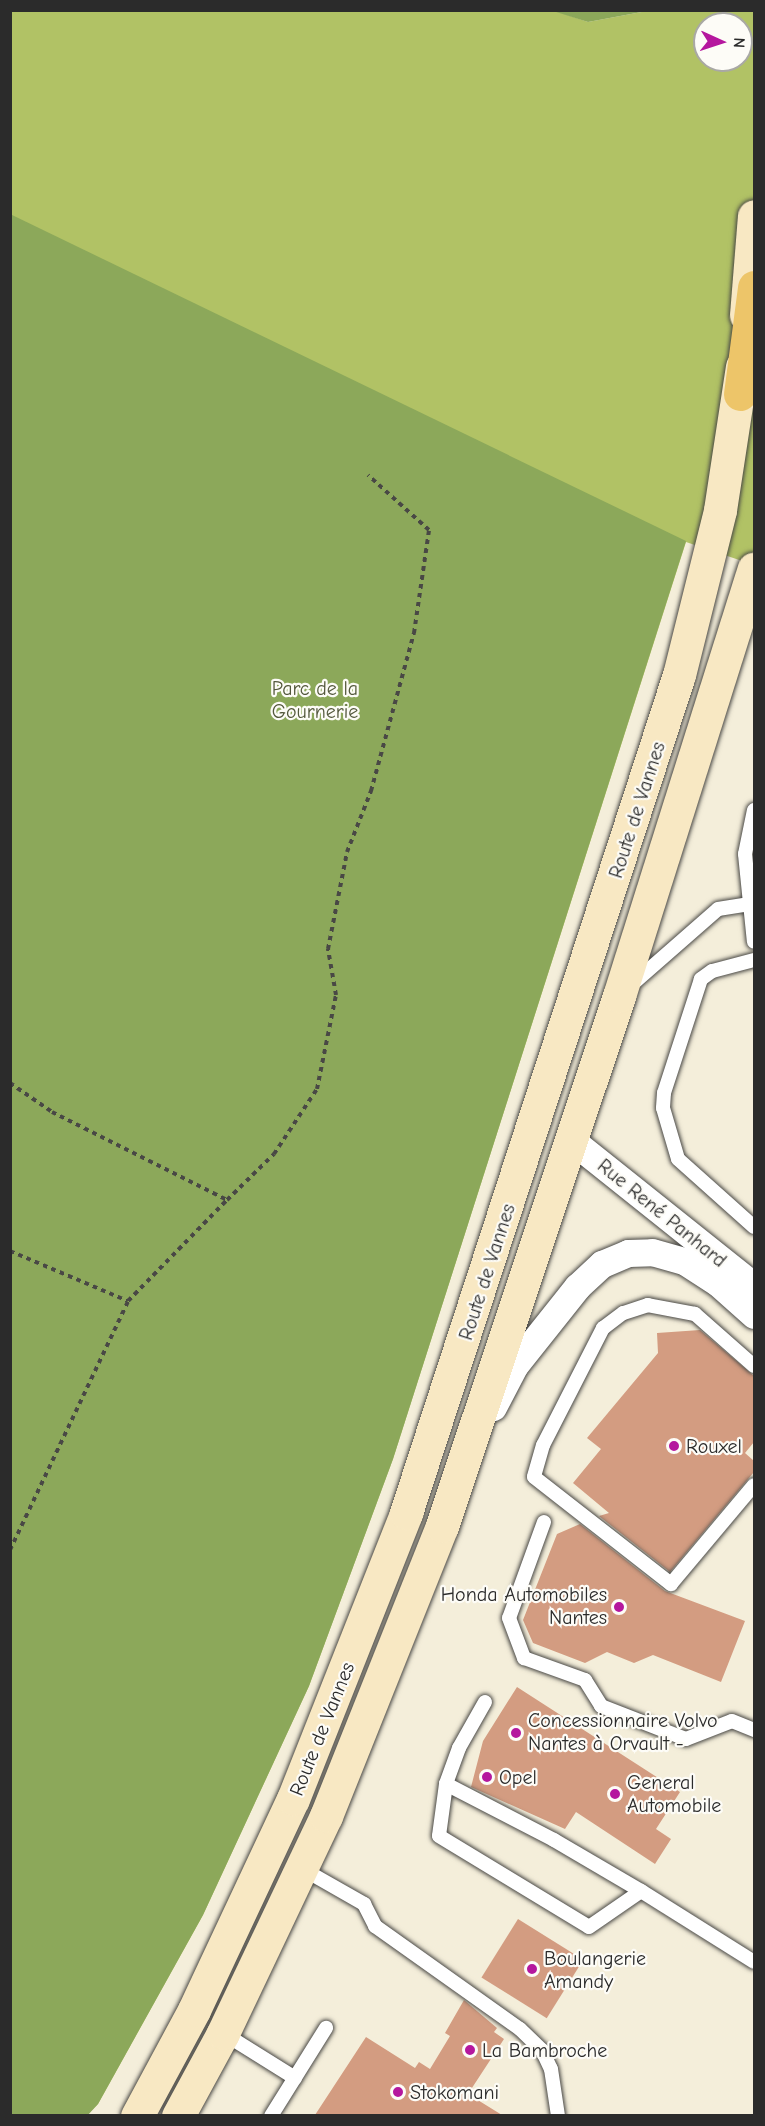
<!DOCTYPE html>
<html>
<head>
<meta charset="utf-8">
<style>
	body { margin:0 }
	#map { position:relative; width:765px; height:2126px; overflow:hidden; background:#f4eeda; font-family:"Comic Neue",sans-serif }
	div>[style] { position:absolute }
	.green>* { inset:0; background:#b1c265 }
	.forest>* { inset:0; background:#8ca85a }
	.building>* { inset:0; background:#d39c81; transform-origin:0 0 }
	.path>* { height:4px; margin-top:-2px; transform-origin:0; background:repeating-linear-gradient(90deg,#494845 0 4.5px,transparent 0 9px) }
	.roads { filter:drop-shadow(0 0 2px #494845) drop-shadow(0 0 2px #494845) }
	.lane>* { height:14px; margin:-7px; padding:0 7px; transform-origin:7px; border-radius:7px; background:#fff }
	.street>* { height:27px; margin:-13.5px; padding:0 13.5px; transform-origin:13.5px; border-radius:13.5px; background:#fff }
	.secondary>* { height:33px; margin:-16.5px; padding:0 16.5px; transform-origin:16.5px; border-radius:16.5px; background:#f8e8c3 }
	.highway>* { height:33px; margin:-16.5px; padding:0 16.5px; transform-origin:16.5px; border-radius:16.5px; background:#edc569 }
	.dots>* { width:16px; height:16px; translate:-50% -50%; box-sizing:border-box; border:3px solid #fdfcf7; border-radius:50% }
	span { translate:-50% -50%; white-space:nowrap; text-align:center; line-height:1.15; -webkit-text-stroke:4.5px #fdfcf7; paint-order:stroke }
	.park-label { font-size:20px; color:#53583c }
	.street-label { font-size:20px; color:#2b2b2b }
	.poi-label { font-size:20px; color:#2b2b2b }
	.left { translate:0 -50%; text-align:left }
	.right { translate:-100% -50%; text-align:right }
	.frame { position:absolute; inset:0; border:12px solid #2b2b2b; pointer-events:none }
	.north { position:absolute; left:693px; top:12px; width:60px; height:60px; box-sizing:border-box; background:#fdfcf7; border:2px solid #a9a8a5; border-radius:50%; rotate:93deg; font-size:16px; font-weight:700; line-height:24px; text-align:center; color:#2b2b2b }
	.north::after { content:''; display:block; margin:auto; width:21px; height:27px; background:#b5179e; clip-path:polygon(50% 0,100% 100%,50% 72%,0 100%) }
</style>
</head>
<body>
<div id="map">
	<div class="green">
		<div style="clip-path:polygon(evenodd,553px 10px,588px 22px,647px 11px,754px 11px,754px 565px,686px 542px,393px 1459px,309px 1686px,203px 1915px,98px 2104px,87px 2115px,11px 2116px,11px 11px,553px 10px,705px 24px,741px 24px,741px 60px,705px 60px,705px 24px)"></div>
	</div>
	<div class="forest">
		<div style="clip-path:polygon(553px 11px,553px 10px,647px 11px,588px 22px)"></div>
		<div style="clip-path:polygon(10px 214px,686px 541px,393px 1459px,309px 1686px,203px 1915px,98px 2104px,87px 2116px,10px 2115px)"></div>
	</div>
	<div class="building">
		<div style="clip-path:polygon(700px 1330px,754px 1376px,754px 1442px,745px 1453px,754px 1461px,754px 1472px,670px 1572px,599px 1516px,609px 1513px,573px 1483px,601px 1449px,587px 1438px,658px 1353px,657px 1333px)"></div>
		<div style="clip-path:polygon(580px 1524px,665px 1591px,745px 1621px,721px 1682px,653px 1655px,634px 1663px,607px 1652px,585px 1663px,533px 1643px,523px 1620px,557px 1534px)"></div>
		<div style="clip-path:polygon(517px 1687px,680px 1792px,656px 1829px,671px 1839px,655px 1864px,576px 1812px,565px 1829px,471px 1787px,483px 1741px)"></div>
		<div style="left:518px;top:1919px;width:77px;height:69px;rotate:32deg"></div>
		<div style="clip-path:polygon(464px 2000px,497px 2028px,494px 2032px,504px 2039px,468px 2094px,502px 2115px,315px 2115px,366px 2037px,415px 2068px,419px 2062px,430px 2069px,450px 2036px,445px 2033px)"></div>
	</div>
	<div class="path">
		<div style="left:10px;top:1083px;width:51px;rotate:34.6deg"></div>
		<div style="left:52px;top:1112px;width:196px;rotate:26.7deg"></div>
		<div style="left:227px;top:1200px;width:66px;rotate:-44.4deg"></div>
		<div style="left:274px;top:1154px;width:78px;rotate:-56.5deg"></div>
		<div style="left:317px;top:1089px;width:96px;rotate:-78.6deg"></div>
		<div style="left:336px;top:995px;width:47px;rotate:-99.9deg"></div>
		<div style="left:328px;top:949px;width:99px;rotate:-78.9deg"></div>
		<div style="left:347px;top:852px;width:66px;rotate:-68.5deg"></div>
		<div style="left:371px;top:791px;width:164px;rotate:-74.8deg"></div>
		<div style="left:414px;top:633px;width:104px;rotate:-81.7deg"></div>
		<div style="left:429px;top:530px;width:82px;rotate:-138deg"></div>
		<div style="left:10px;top:1251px;width:128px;rotate:23deg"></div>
		<div style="left:10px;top:1550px;width:276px;rotate:-64.6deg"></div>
		<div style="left:128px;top:1301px;width:141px;rotate:-45.6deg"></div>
	</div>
	<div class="roads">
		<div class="lane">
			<div style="left:754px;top:810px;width:45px;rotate:101.6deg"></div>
			<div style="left:745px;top:854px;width:88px;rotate:84.2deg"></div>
			<div style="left:754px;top:960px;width:43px;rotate:165.3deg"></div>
			<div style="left:712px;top:971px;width:14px;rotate:144deg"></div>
			<div style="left:701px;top:979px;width:120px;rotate:108deg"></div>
			<div style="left:664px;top:1093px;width:15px;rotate:94deg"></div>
			<div style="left:663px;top:1108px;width:53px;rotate:73.6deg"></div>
			<div style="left:678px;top:1159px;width:102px;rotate:41.8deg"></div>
			<div style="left:629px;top:987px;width:118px;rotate:-41.2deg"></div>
			<div style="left:718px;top:909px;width:32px;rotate:-9deg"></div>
			<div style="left:754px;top:1366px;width:79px;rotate:-138.6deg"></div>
			<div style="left:695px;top:1314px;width:48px;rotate:-169.2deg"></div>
			<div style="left:648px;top:1305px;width:26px;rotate:162deg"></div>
			<div style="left:623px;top:1313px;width:25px;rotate:143deg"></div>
			<div style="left:603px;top:1328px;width:131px;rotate:117.1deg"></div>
			<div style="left:543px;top:1445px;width:33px;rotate:106deg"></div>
			<div style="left:534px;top:1477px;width:174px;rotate:38deg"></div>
			<div style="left:671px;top:1584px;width:129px;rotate:-50deg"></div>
			<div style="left:544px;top:1522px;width:102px;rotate:110deg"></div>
			<div style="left:509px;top:1618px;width:43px;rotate:69.4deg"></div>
			<div style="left:524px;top:1658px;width:65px;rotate:19.8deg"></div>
			<div style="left:585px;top:1680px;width:31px;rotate:58deg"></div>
			<div style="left:601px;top:1706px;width:91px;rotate:21.2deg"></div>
			<div style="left:686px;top:1739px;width:49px;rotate:-21.4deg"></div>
			<div style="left:732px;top:1721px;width:24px;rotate:22deg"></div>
			<div style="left:485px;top:1702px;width:53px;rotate:119.5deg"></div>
			<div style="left:459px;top:1748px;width:38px;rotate:110deg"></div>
			<div style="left:446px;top:1784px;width:52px;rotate:97.7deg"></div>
			<div style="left:439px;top:1836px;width:175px;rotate:31.2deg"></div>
			<div style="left:589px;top:1927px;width:63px;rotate:-34.7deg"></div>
			<div style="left:641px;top:1891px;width:133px;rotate:32.1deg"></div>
			<div style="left:446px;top:1784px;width:122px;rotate:27.4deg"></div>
			<div style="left:554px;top:1840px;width:101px;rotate:30.4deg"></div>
			<div style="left:301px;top:1868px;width:73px;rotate:29.7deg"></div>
			<div style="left:364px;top:1904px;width:25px;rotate:63deg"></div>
			<div style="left:375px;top:1926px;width:178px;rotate:35.4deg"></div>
			<div style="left:520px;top:2029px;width:30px;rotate:44deg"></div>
			<div style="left:542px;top:2050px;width:21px;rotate:65deg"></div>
			<div style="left:551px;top:2069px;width:48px;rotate:81.5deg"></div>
			<div style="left:223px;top:2033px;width:85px;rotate:32deg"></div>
			<div style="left:271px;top:2116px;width:104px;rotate:-58deg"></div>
		</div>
		<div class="street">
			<div style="left:570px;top:1139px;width:236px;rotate:38.6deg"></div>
			<div style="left:493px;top:1407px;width:47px;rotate:-62.4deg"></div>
			<div style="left:515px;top:1365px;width:100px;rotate:-51.5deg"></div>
			<div style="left:577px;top:1287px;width:34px;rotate:-43deg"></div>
			<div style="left:602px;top:1264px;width:28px;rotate:-23deg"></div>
			<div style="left:628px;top:1253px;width:24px;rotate:-2deg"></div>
			<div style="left:652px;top:1252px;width:33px;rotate:16deg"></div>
			<div style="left:684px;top:1261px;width:40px;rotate:32.9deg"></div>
			<div style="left:718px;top:1283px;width:48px;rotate:41.6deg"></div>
		</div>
		<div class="secondary">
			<div style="left:746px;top:315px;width:99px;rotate:-85.4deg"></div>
			<div style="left:137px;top:2116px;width:120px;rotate:-61.7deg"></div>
			<div style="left:194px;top:2010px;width:233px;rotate:-64.9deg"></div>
			<div style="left:293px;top:1799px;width:308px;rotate:-68.4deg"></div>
			<div style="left:406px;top:1513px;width:881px;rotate:-71.96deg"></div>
			<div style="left:679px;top:675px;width:170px;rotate:-76deg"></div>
			<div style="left:720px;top:510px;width:145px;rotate:-81.3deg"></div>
			<div style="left:178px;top:2116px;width:94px;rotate:-61.5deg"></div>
			<div style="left:223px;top:2033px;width:240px;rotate:-64.6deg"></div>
			<div style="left:326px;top:1816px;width:312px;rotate:-68.2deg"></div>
			<div style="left:442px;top:1526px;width:559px;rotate:-71.53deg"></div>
			<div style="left:619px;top:996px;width:448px;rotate:-72.5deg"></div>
		</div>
		<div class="highway">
			<div style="left:740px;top:394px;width:108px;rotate:-82.5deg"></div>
		</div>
	</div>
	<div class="dots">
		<div style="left:674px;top:1446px;background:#b5179e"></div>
		<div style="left:619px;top:1607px;background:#b5179e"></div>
		<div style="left:516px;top:1733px;background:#b5179e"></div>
		<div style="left:487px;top:1777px;background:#b5179e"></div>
		<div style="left:615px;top:1794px;background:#b5179e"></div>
		<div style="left:532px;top:1969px;background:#b5179e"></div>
		<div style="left:470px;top:2050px;background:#b5179e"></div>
		<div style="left:398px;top:2092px;background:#b5179e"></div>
	</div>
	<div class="park-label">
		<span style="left:315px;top:700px">Parc de la<br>Gournerie</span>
	</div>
	<div class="street-label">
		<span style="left:637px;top:810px;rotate:-72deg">Route de Vannes</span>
		<span style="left:662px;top:1213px;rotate:39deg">Rue René Panhard</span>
		<span style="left:487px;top:1272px;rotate:-72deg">Route de Vannes</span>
		<span style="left:322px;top:1729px;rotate:-68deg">Route de Vannes</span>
	</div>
	<div class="poi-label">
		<span class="left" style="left:686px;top:1446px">Rouxel</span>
		<span class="right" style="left:607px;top:1606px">Honda Automobiles<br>Nantes</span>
		<span class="left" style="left:528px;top:1732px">Concessionnaire Volvo<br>Nantes à Orvault -</span>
		<span class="left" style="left:499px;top:1777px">Opel</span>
		<span class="left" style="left:627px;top:1794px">General<br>Automobile</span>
		<span class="left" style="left:544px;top:1970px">Boulangerie<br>Amandy</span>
		<span class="left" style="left:482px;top:2050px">La Bambroche</span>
		<span class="left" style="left:410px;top:2092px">Stokomani</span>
	</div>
	<div class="frame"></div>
	<div class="north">N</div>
</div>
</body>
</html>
